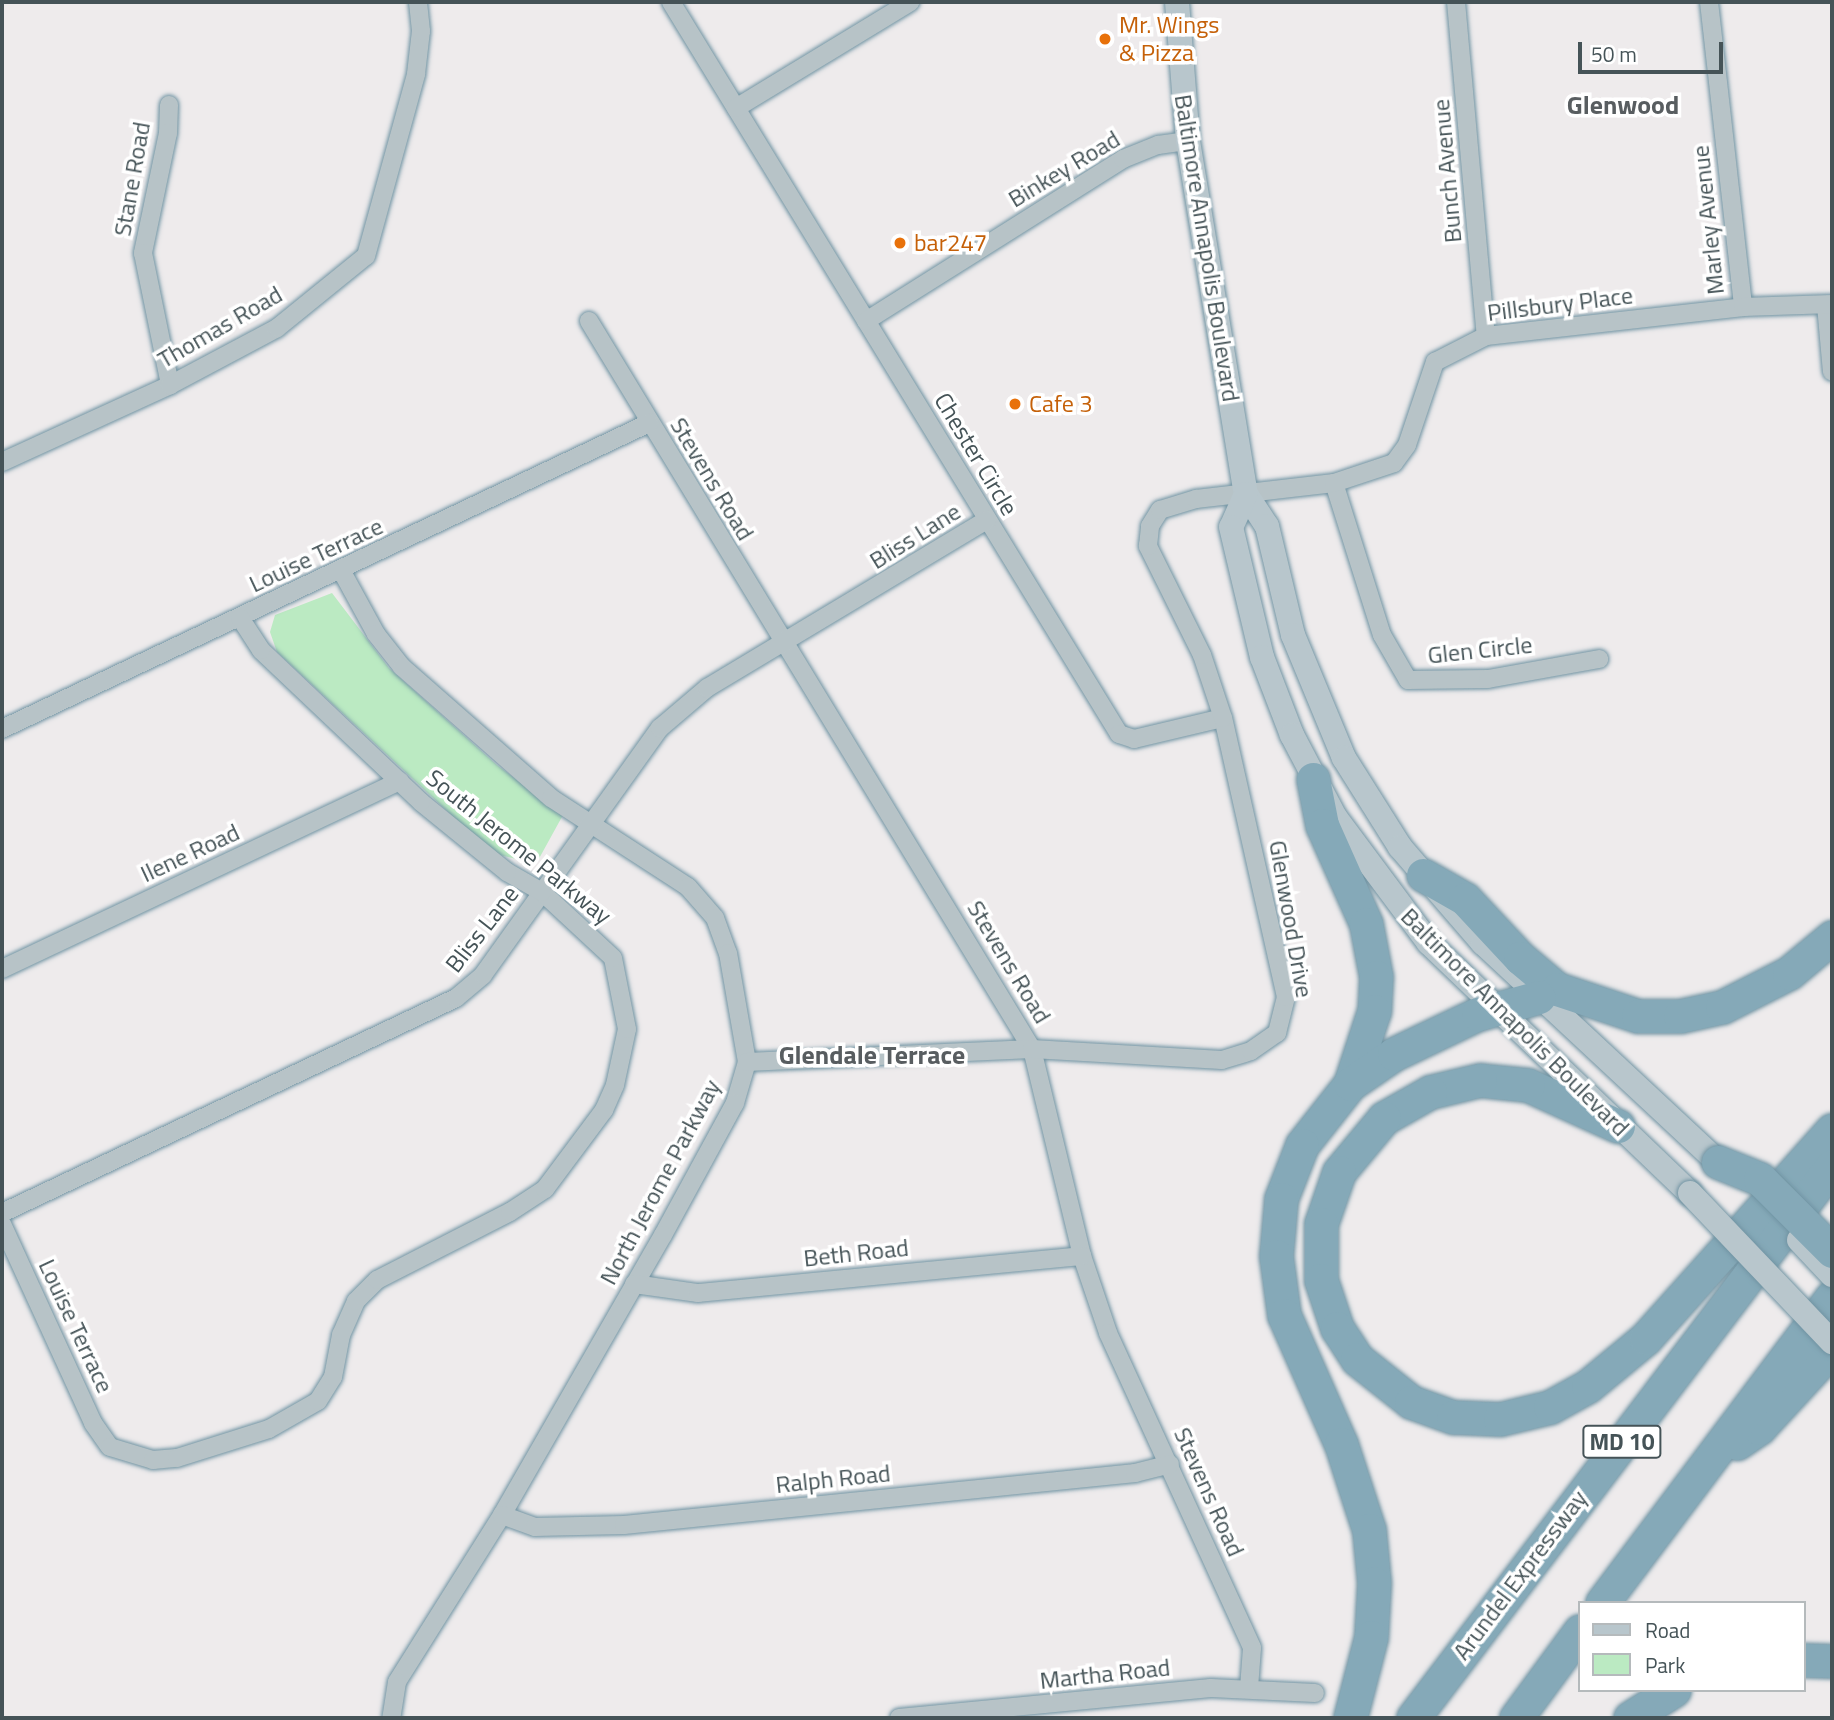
<!DOCTYPE html>
<html>
<head>
<meta charset="utf-8">
<style>
	body { margin:0 }
	#map { position:relative; width:1834px; height:1720px; overflow:hidden; background:#eeebec; font-family:"Titillium Web",sans-serif }
	div>[style] { position:absolute }
	.green>* { inset:0; background:#bbeac2 }
	.roads { filter:drop-shadow(0 0 2px #7194a3) drop-shadow(0 0 2px #7194a3) }
	.minor>* { height:18px; margin:-9px; padding:0 9px; transform-origin:9px; border-radius:9px; background:#b7c3c7 }
	.secondary>* { height:24px; margin:-12px; padding:0 12px; transform-origin:12px; border-radius:12px; background:#b8c6cc }
	.motorway>* { height:33px; margin:-16.5px; padding:0 16.5px; transform-origin:16.5px; border-radius:16.5px; background:#85a9b8 }
	.bridges { filter:drop-shadow(0 0 2px #7194a3) drop-shadow(0 0 2px #7194a3) }
	.secondary-bridge>* { height:24px; margin:-12px; padding:0 12px; transform-origin:12px; border-radius:12px; background:#b8c6cc }
	.motorway-bridge>* { height:33px; margin:-16.5px; padding:0 16.5px; transform-origin:16.5px; border-radius:16.5px; background:#85a9b8 }
	.dots>* { width:19px; height:19px; translate:-50% -50%; box-sizing:border-box; border:4px solid #fff; border-radius:50% }
	span { translate:-50% -50%; white-space:nowrap; text-align:center; line-height:1.15; -webkit-text-stroke:7px #fff; paint-order:stroke }
	.shield-label span { padding:2px 5px; background:#fff; border:2px solid; border-radius:5px; -webkit-text-stroke-width:0 }
	.shield-label { font-size:23px; color:#455357; font-weight:700 }
	.food-label { font-size:24px; color:#c56008 }
	.left { translate:0 -50%; text-align:left }
	.street-label { font-size:24px; color:#455357 }
	.neighbourhood-label { font-size:26px; color:#585d60; font-weight:700 }
	.frame { position:absolute; inset:0; border:4px solid #455357; pointer-events:none }
	.legend { position:absolute; left:1578px; top:1601px; width:228px; height:91px; box-sizing:border-box; background:#fff; border:2px solid #b5babc; margin:0; padding:9px 12px; list-style:none; font-size:21px; color:#455357 }
	.legend li { display:flex; align-items:center; gap:14px; height:35px }
	.legend b { width:35px; border:2px solid #b5babc }
	.scale { position:absolute; left:1578px; top:42px; width:145px; height:32px; box-sizing:border-box; border:4px solid #455357; border-top:0; padding-left:9px; font-size:21px; line-height:24px; white-space:nowrap; color:#455357; -webkit-text-stroke:5px #fff; paint-order:stroke }
</style>
</head>
<body>
<div id="map">
	<div class="green">
		<div style="clip-path:polygon(332px 593px,389px 668px,497px 765px,563px 815px,536px 864px,492px 853px,277px 652px,270px 632px,275px 615px)"></div>
	</div>
	<div class="roads">
		<div class="minor">
			<div style="left:671px;top:2px;width:858px;rotate:58.53deg"></div>
			<div style="left:1119px;top:734px;width:16px;rotate:18deg"></div>
			<div style="left:1134px;top:739px;width:91px;rotate:-13.3deg"></div>
			<div style="left:1456px;top:2px;width:335px;rotate:84.9deg"></div>
			<div style="left:1709px;top:2px;width:307px;rotate:83.6deg"></div>
			<div style="left:169px;top:105px;width:28px;rotate:92deg"></div>
			<div style="left:168px;top:133px;width:123px;rotate:101.8deg"></div>
			<div style="left:143px;top:253px;width:135px;rotate:78.4deg"></div>
			<div style="left:736px;top:108px;width:204px;rotate:-31.3deg"></div>
			<div style="left:1826px;top:305px;width:67px;rotate:84.9deg"></div>
			<div style="left:589px;top:321px;width:852px;rotate:58.68deg"></div>
			<div style="left:1032px;top:1049px;width:213px;rotate:76.4deg"></div>
			<div style="left:1082px;top:1256px;width:81px;rotate:71.3deg"></div>
			<div style="left:1108px;top:1333px;width:346px;rotate:65.4deg"></div>
			<div style="left:1252px;top:1648px;width:40px;rotate:94.3deg"></div>
			<div style="left:866px;top:321px;width:304px;rotate:-32.2deg"></div>
			<div style="left:1123px;top:159px;width:38px;rotate:-22deg"></div>
			<div style="left:1158px;top:145px;width:30px;rotate:-8deg"></div>
			<div style="left:2px;top:462px;width:185px;rotate:-24.6deg"></div>
			<div style="left:170px;top:385px;width:121px;rotate:-28deg"></div>
			<div style="left:277px;top:328px;width:114px;rotate:-39deg"></div>
			<div style="left:366px;top:256px;width:189px;rotate:-74.6deg"></div>
			<div style="left:416px;top:74px;width:43px;rotate:-83.4deg"></div>
			<div style="left:421px;top:31px;width:29px;rotate:-96deg"></div>
			<div style="left:1334px;top:483px;width:159px;rotate:72.5deg"></div>
			<div style="left:1382px;top:635px;width:52px;rotate:60deg"></div>
			<div style="left:1408px;top:680px;width:80px;rotate:-0.7deg"></div>
			<div style="left:1488px;top:679px;width:113px;rotate:-10.2deg"></div>
			<div style="left:341px;top:570px;width:73px;rotate:61.3deg"></div>
			<div style="left:376px;top:634px;width:42px;rotate:51.8deg"></div>
			<div style="left:402px;top:667px;width:198px;rotate:41.3deg"></div>
			<div style="left:551px;top:798px;width:163px;rotate:33deg"></div>
			<div style="left:688px;top:887px;width:41px;rotate:48.9deg"></div>
			<div style="left:715px;top:918px;width:37px;rotate:70deg"></div>
			<div style="left:728px;top:953px;width:111px;rotate:80.1deg"></div>
			<div style="left:747px;top:1062px;width:43px;rotate:106.3deg"></div>
			<div style="left:735px;top:1103px;width:150px;rotate:118.6deg"></div>
			<div style="left:663px;top:1235px;width:323px;rotate:119.9deg"></div>
			<div style="left:502px;top:1515px;width:197px;rotate:122.2deg"></div>
			<div style="left:397px;top:1682px;width:36px;rotate:99deg"></div>
			<div style="left:2px;top:729px;width:716px;rotate:-25.31deg"></div>
			<div style="left:2px;top:969px;width:440px;rotate:-25.3deg"></div>
			<div style="left:747px;top:1062px;width:285px;rotate:-2.6deg"></div>
			<div style="left:1032px;top:1049px;width:190px;rotate:3.3deg"></div>
			<div style="left:1222px;top:1060px;width:30px;rotate:-17deg"></div>
			<div style="left:1251px;top:1051px;width:32px;rotate:-35deg"></div>
			<div style="left:1277px;top:1033px;width:37px;rotate:-76deg"></div>
			<div style="left:1286px;top:997px;width:286px;rotate:-102.7deg"></div>
			<div style="left:1223px;top:718px;width:66px;rotate:-108.4deg"></div>
			<div style="left:1202px;top:655px;width:122px;rotate:-116.4deg"></div>
			<div style="left:1148px;top:546px;width:20px;rotate:-84deg"></div>
			<div style="left:1150px;top:526px;width:19px;rotate:-58deg"></div>
			<div style="left:1160px;top:510px;width:38px;rotate:-17deg"></div>
			<div style="left:1196px;top:499px;width:139px;rotate:-6.6deg"></div>
			<div style="left:1334px;top:483px;width:63px;rotate:-18.4deg"></div>
			<div style="left:1394px;top:463px;width:22px;rotate:-54deg"></div>
			<div style="left:1407px;top:445px;width:88px;rotate:-71.4deg"></div>
			<div style="left:1435px;top:362px;width:57px;rotate:-27deg"></div>
			<div style="left:1486px;top:336px;width:259px;rotate:-6.4deg"></div>
			<div style="left:1743px;top:307px;width:89px;rotate:-1.9deg"></div>
			<div style="left:2px;top:1213px;width:502px;rotate:-25.34deg"></div>
			<div style="left:456px;top:998px;width:35px;rotate:-40deg"></div>
			<div style="left:483px;top:975px;width:304px;rotate:-54.4deg"></div>
			<div style="left:660px;top:728px;width:62px;rotate:-40.4deg"></div>
			<div style="left:707px;top:688px;width:327px;rotate:-31deg"></div>
			<div style="left:2px;top:1224px;width:219px;rotate:65.4deg"></div>
			<div style="left:93px;top:1423px;width:29px;rotate:55deg"></div>
			<div style="left:110px;top:1447px;width:45px;rotate:16.8deg"></div>
			<div style="left:153px;top:1460px;width:24px;rotate:-5deg"></div>
			<div style="left:177px;top:1458px;width:96px;rotate:-17.5deg"></div>
			<div style="left:269px;top:1429px;width:56px;rotate:-29.7deg"></div>
			<div style="left:318px;top:1401px;width:28px;rotate:-58deg"></div>
			<div style="left:333px;top:1377px;width:43px;rotate:-79.2deg"></div>
			<div style="left:341px;top:1335px;width:37px;rotate:-66deg"></div>
			<div style="left:356px;top:1301px;width:30px;rotate:-45deg"></div>
			<div style="left:377px;top:1280px;width:149px;rotate:-27.1deg"></div>
			<div style="left:510px;top:1212px;width:42px;rotate:-33.3deg"></div>
			<div style="left:545px;top:1189px;width:99px;rotate:-53.2deg"></div>
			<div style="left:604px;top:1110px;width:27px;rotate:-66deg"></div>
			<div style="left:615px;top:1085px;width:57px;rotate:-77.9deg"></div>
			<div style="left:627px;top:1029px;width:72px;rotate:-101.2deg"></div>
			<div style="left:613px;top:958px;width:97px;rotate:-137.1deg"></div>
			<div style="left:542px;top:892px;width:40px;rotate:-150.3deg"></div>
			<div style="left:507px;top:872px;width:111px;rotate:-140.9deg"></div>
			<div style="left:421px;top:802px;width:221px;rotate:-136.5deg"></div>
			<div style="left:261px;top:650px;width:38px;rotate:-123deg"></div>
			<div style="left:634px;top:1284px;width:65px;rotate:8deg"></div>
			<div style="left:698px;top:1293px;width:386px;rotate:-5.5deg"></div>
			<div style="left:502px;top:1515px;width:35px;rotate:20deg"></div>
			<div style="left:535px;top:1527px;width:89px;rotate:-1.3deg"></div>
			<div style="left:624px;top:1525px;width:514px;rotate:-5.81deg"></div>
			<div style="left:1135px;top:1473px;width:36px;rotate:-14deg"></div>
			<div style="left:899px;top:1718px;width:313px;rotate:-5.5deg"></div>
			<div style="left:1211px;top:1688px;width:104px;rotate:2.8deg"></div>
		</div>
		<div class="secondary">
			<div style="left:1177px;top:2px;width:139px;rotate:85.5deg"></div>
			<div style="left:1188px;top:141px;width:358px;rotate:80.7deg"></div>
			<div style="left:1246px;top:494px;width:38px;rotate:57deg"></div>
			<div style="left:1267px;top:526px;width:112px;rotate:76.6deg"></div>
			<div style="left:1293px;top:635px;width:133px;rotate:67.5deg"></div>
			<div style="left:1344px;top:758px;width:105px;rotate:57.8deg"></div>
			<div style="left:1400px;top:847px;width:127px;rotate:49.2deg"></div>
			<div style="left:1483px;top:943px;width:321px;rotate:43deg"></div>
			<div style="left:1246px;top:494px;width:36px;rotate:114deg"></div>
			<div style="left:1231px;top:527px;width:134px;rotate:76.6deg"></div>
			<div style="left:1262px;top:657px;width:84px;rotate:69deg"></div>
			<div style="left:1292px;top:735px;width:93px;rotate:62.3deg"></div>
			<div style="left:1335px;top:817px;width:157px;rotate:53.3deg"></div>
			<div style="left:1429px;top:943px;width:361px;rotate:43.8deg"></div>
		</div>
		<div class="motorway">
			<div style="left:1313px;top:779px;width:47px;rotate:78.9deg"></div>
			<div style="left:1322px;top:825px;width:108px;rotate:66deg"></div>
			<div style="left:1366px;top:924px;width:54px;rotate:79.3deg"></div>
			<div style="left:1376px;top:977px;width:34px;rotate:93deg"></div>
			<div style="left:1374px;top:1011px;width:77px;rotate:108.2deg"></div>
			<div style="left:1350px;top:1084px;width:78px;rotate:128.2deg"></div>
			<div style="left:1302px;top:1145px;width:58px;rotate:111.3deg"></div>
			<div style="left:1281px;top:1199px;width:57px;rotate:95deg"></div>
			<div style="left:1276px;top:1256px;width:60px;rotate:82.3deg"></div>
			<div style="left:1284px;top:1315px;width:141px;rotate:66.2deg"></div>
			<div style="left:1341px;top:1444px;width:90px;rotate:72deg"></div>
			<div style="left:1369px;top:1530px;width:53px;rotate:84.6deg"></div>
			<div style="left:1374px;top:1583px;width:54px;rotate:93.2deg"></div>
			<div style="left:1371px;top:1637px;width:84px;rotate:104.5deg"></div>
			<div style="left:1423px;top:875px;width:48px;rotate:29.7deg"></div>
			<div style="left:1465px;top:899px;width:81px;rotate:47deg"></div>
			<div style="left:1520px;top:958px;width:48px;rotate:40deg"></div>
			<div style="left:1557px;top:989px;width:85px;rotate:18.4deg"></div>
			<div style="left:1638px;top:1016px;width:42px"></div>
			<div style="left:1680px;top:1016px;width:43px;rotate:-12.1deg"></div>
			<div style="left:1722px;top:1007px;width:75px;rotate:-26.9deg"></div>
			<div style="left:1789px;top:973px;width:56px;rotate:-39.9deg"></div>
			<div style="left:1350px;top:1084px;width:53px;rotate:-34.3deg"></div>
			<div style="left:1394px;top:1054px;width:93px;rotate:-25.5deg"></div>
			<div style="left:1478px;top:1014px;width:63px;rotate:-15.6deg"></div>
			<div style="left:1618px;top:1126px;width:99px;rotate:-155.5deg"></div>
			<div style="left:1528px;top:1085px;width:48px;rotate:-174.1deg"></div>
			<div style="left:1480px;top:1080px;width:51px;rotate:166.5deg"></div>
			<div style="left:1430px;top:1092px;width:53px;rotate:150.5deg"></div>
			<div style="left:1384px;top:1118px;width:70px;rotate:129.8deg"></div>
			<div style="left:1339px;top:1172px;width:55px;rotate:109.1deg"></div>
			<div style="left:1321px;top:1224px;width:56px;rotate:90deg"></div>
			<div style="left:1321px;top:1280px;width:51px;rotate:71.6deg"></div>
			<div style="left:1337px;top:1328px;width:37px;rotate:57deg"></div>
			<div style="left:1357px;top:1359px;width:69px;rotate:38.5deg"></div>
			<div style="left:1411px;top:1402px;width:45px;rotate:19.7deg"></div>
			<div style="left:1453px;top:1417px;width:47px;rotate:2.4deg"></div>
			<div style="left:1500px;top:1419px;width:51px;rotate:-13.5deg"></div>
			<div style="left:1550px;top:1407px;width:43px;rotate:-28.9deg"></div>
			<div style="left:1588px;top:1386px;width:75px;rotate:-39.6deg"></div>
			<div style="left:1646px;top:1338px;width:279px;rotate:-48.2deg"></div>
			<div style="left:1737px;top:1443px;width:27px;rotate:-34deg"></div>
			<div style="left:1759px;top:1428px;width:108px;rotate:-47.3deg"></div>
			<div style="left:1602px;top:1603px;width:383px;rotate:-53.1deg"></div>
			<div style="left:1804px;top:1660px;width:28px;rotate:2deg"></div>
			<div style="left:1413px;top:1718px;width:693px;rotate:-52.8deg"></div>
			<div style="left:1516px;top:1718px;width:108px;rotate:-53.7deg"></div>
			<div style="left:1630px;top:1718px;width:52px;rotate:-32.5deg"></div>
		</div>
	</div>
	<div class="bridges">
		<div class="secondary-bridge">
			<div style="left:1690px;top:1193px;width:206px;rotate:46.4deg"></div>
			<div style="left:1799px;top:1240px;width:48px;rotate:46.7deg"></div>
		</div>
		<div class="motorway-bridge">
			<div style="left:1718px;top:1162px;width:45px;rotate:22deg"></div>
			<div style="left:1760px;top:1179px;width:102px;rotate:45deg"></div>
		</div>
	</div>
	<div class="dots">
		<div style="left:1105px;top:39px;background:#e8710a"></div>
		<div style="left:900px;top:243px;background:#e8710a"></div>
		<div style="left:1015px;top:404px;background:#e8710a"></div>
	</div>
	<div class="shield-label">
		<span style="left:1622px;top:1442px">MD 10</span>
	</div>
	<div class="food-label">
		<span class="left" style="left:1119px;top:39px">Mr. Wings<br>&amp; Pizza</span>
		<span class="left" style="left:914px;top:243px">bar247</span>
		<span class="left" style="left:1029px;top:404px">Cafe 3</span>
	</div>
	<div class="street-label">
		<span style="left:1064px;top:169px;rotate:-31deg">Binkey Road</span>
		<span style="left:1447px;top:171px;rotate:-95deg">Bunch Avenue</span>
		<span style="left:132px;top:179px;rotate:-80deg">Stane Road</span>
		<span style="left:1708px;top:220px;rotate:-96deg">Marley Avenue</span>
		<span style="left:1207px;top:248px;rotate:81deg">Baltimore Annapolis Boulevard</span>
		<span style="left:1560px;top:304px;rotate:-7deg">Pillsbury Place</span>
		<span style="left:220px;top:327px;rotate:-30deg">Thomas Road</span>
		<span style="left:976px;top:454px;rotate:59deg">Chester Circle</span>
		<span style="left:712px;top:479px;rotate:59deg">Stevens Road</span>
		<span style="left:915px;top:536px;rotate:-32deg">Bliss Lane</span>
		<span style="left:316px;top:555px;rotate:-25deg">Louise Terrace</span>
		<span style="left:1480px;top:650px;rotate:-6deg">Glen Circle</span>
		<span style="left:519px;top:847px;rotate:39deg">South Jerome Parkway</span>
		<span style="left:190px;top:853px;rotate:-25deg">Ilene Road</span>
		<span style="left:1291px;top:919px;rotate:80deg">Glenwood Drive</span>
		<span style="left:482px;top:929px;rotate:-52deg">Bliss Lane</span>
		<span style="left:1009px;top:962px;rotate:59deg">Stevens Road</span>
		<span style="left:1515px;top:1022px;rotate:45deg">Baltimore Annapolis Boulevard</span>
		<span style="left:660px;top:1182px;rotate:-62deg">North Jerome Parkway</span>
		<span style="left:856px;top:1253px;rotate:-6deg">Beth Road</span>
		<span style="left:76px;top:1326px;rotate:65deg">Louise Terrace</span>
		<span style="left:833px;top:1479px;rotate:-6deg">Ralph Road</span>
		<span style="left:1209px;top:1492px;rotate:66deg">Stevens Road</span>
		<span style="left:1520px;top:1575px;rotate:-53deg">Arundel Expressway</span>
		<span style="left:1105px;top:1674px;rotate:-6deg">Martha Road</span>
	</div>
	<div class="neighbourhood-label">
		<span style="left:1623px;top:105px">Glenwood</span>
		<span style="left:872px;top:1055px">Glendale Terrace</span>
	</div>
	<div class="frame"></div>
	<ul class="legend">
	<li><b style="height:9px;background:#b8c6cc"></b>Road</li>
	<li><b style="height:19px;background:#bbeac2"></b>Park</li>
	</ul>
	<div class="scale">50 m</div>
</div>
</body>
</html>
